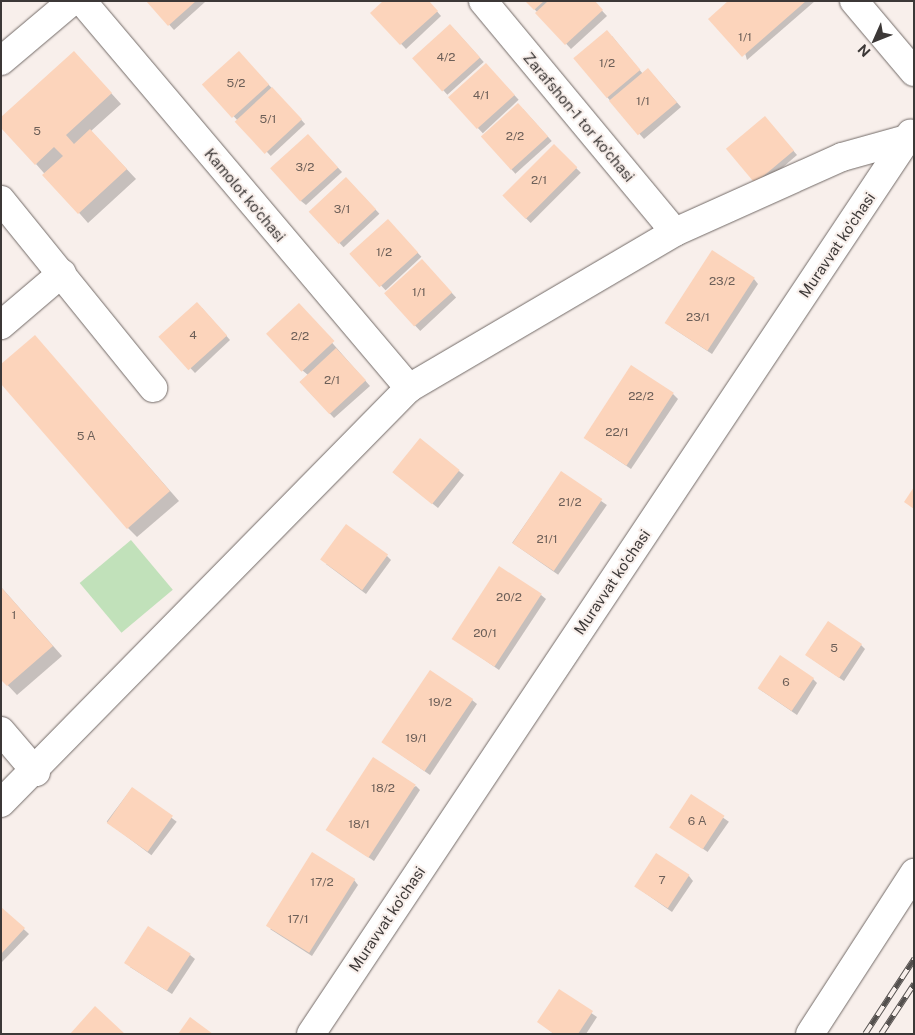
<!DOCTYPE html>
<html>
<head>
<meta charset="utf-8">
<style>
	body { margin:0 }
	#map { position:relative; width:915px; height:1035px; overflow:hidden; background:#f8efeb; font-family:"Public Sans",sans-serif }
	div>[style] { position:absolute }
	.green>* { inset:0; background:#c1e1ba; transform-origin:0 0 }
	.shadow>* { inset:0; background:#0003; transform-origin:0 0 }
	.building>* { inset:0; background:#fcd4bb; transform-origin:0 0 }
	.roads { filter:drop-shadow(0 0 1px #726a67) drop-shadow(0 0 1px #726a67) }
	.minor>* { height:28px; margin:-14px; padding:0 14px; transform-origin:14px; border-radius:14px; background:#fff }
	.rail>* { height:5.5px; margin-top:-2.75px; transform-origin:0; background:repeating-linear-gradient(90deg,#f8efeb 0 11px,#54504e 0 22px); box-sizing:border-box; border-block:1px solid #54504e }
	span { translate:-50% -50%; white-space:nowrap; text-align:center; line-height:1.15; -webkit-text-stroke:4px #f8efeb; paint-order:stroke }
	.number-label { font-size:12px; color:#6c5f58 }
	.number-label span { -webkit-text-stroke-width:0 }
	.street-label { font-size:15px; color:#3c3837 }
	.frame { position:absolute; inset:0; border:2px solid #3c3837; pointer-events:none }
	.north { position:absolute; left:850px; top:15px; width:50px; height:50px; -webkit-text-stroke:4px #f8efeb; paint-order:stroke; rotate:226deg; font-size:14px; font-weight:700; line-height:20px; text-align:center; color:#3c3837 }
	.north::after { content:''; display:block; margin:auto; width:18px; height:22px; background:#3c3837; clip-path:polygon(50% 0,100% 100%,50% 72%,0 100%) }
</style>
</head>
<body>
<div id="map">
	<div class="green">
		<div style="left:131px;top:540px;width:65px;height:67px;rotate:50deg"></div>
	</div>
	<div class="shadow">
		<div style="clip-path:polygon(148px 1px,204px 1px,205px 2px,174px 30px)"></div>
		<div style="clip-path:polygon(428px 1px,441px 16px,406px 49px,372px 13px)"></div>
		<div style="clip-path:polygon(527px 1px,593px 1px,607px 16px,571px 49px)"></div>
		<div style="clip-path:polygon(730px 1px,815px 1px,747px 60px)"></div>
		<div style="left:455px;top:30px;width:43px;height:49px;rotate:48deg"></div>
		<div style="clip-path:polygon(612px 36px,643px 74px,653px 75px,681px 107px,644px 139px,607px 97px)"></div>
		<div style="left:239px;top:53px;width:97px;height:47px;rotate:47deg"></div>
		<div style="clip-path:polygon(83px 62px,121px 104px,91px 131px,136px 179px,88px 223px,36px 164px)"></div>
		<div style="left:490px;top:69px;width:42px;height:49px;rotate:47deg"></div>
		<div style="left:523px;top:109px;width:43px;height:49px;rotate:48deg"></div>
		<div style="clip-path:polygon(769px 122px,797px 155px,760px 187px,756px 182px)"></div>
		<div style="clip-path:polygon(308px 136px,342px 172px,306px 205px,301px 201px)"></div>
		<div style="left:554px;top:146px;width:38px;height:71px;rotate:45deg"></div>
		<div style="left:346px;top:178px;width:49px;height:49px;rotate:47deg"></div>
		<div style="left:388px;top:221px;width:49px;height:49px;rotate:47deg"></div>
		<div style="left:422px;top:261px;width:50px;height:49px;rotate:47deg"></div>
		<div style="clip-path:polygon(754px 279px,758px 284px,712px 354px,671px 327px)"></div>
		<div style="clip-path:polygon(299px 305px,370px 386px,334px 418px,300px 382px,308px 375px,302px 370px)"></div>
		<div style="clip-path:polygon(202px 308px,230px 340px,195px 373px,161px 337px)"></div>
		<div style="clip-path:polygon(35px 337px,179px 501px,137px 537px,128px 528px)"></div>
		<div style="clip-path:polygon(673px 394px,678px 399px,631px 469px,585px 438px)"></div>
		<div style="clip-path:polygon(459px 471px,464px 475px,438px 508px,394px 473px)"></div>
		<div style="left:561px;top:473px;width:56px;height:85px;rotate:35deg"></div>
		<div style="clip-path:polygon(387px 556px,391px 560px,366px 594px,326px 564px)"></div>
		<div style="clip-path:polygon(1px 587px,62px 656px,17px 695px,1px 678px)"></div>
		<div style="clip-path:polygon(541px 595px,546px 599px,499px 670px,453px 638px)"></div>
		<div style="clip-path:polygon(861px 645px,865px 649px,844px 681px,812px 659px)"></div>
		<div style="clip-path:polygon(813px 679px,817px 683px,797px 715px,759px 689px)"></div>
		<div style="clip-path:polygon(472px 700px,477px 704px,430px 775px,384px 743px)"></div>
		<div style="clip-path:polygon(416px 786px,420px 790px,374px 861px,328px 830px)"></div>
		<div style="left:132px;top:788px;width:56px;height:42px;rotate:37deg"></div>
		<div style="left:692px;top:796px;width:45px;height:37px;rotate:35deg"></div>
		<div style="clip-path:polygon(689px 876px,693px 881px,672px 912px,635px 886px)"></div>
		<div style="clip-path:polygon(354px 880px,358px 885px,312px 956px,270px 929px)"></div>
		<div style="clip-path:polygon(1px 908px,29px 934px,1px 963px)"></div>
		<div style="clip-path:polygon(190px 955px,195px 959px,172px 994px,130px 967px)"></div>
		<div style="clip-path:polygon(559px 991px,597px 1017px,586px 1034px,554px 1034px,539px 1022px)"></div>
	</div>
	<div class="building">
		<div style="clip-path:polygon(146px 1px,196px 1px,168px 26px)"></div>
		<div style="clip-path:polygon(383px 1px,429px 1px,438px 11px,400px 45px,370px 13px)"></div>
		<div style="clip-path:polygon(525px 1px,544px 1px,534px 10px)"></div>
		<div style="clip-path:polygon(548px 1px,595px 1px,603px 10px,565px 45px,535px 13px)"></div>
		<div style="clip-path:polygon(728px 1px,806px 1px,742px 57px,708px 19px)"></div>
		<div style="left:450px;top:24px;width:45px;height:51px;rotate:48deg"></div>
		<div style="left:607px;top:30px;width:52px;height:44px;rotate:50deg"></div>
		<div style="clip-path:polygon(74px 51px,112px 93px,66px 135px,74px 144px,90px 129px,127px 169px,78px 214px,42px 175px,63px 156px,54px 147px,35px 165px,1px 128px,1px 117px)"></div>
		<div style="left:239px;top:51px;width:45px;height:50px;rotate:48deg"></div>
		<div style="left:486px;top:63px;width:43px;height:51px;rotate:48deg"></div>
		<div style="left:648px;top:68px;width:45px;height:51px;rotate:50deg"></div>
		<div style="left:272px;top:87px;width:44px;height:51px;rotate:47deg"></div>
		<div style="left:518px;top:103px;width:45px;height:50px;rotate:48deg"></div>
		<div style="left:765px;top:116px;width:45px;height:51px;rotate:50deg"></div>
		<div style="left:308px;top:134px;width:45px;height:51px;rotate:48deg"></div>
		<div style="left:554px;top:144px;width:33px;height:73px;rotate:45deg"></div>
		<div style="left:346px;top:177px;width:44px;height:51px;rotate:47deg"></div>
		<div style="left:388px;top:219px;width:45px;height:52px;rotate:48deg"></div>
		<div style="left:712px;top:250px;width:51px;height:87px;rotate:33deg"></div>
		<div style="left:422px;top:259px;width:45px;height:51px;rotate:48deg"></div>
		<div style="left:197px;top:302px;width:45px;height:52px;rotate:48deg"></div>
		<div style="left:299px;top:303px;width:52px;height:45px;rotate:47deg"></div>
		<div style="clip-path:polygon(35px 335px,170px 491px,127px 529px,1px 384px,1px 364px)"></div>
		<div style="left:336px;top:348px;width:44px;height:50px;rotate:47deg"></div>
		<div style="left:631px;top:365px;width:51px;height:87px;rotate:33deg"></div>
		<div style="left:420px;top:438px;width:51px;height:44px;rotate:39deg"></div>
		<div style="left:561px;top:471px;width:50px;height:87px;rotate:34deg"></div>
		<div style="clip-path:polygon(914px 487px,914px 509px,904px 502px)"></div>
		<div style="left:346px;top:524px;width:52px;height:44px;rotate:36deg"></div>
		<div style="left:499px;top:566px;width:51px;height:87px;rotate:33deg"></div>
		<div style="clip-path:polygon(1px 587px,53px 646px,7px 686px,1px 680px)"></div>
		<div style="left:828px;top:621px;width:41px;height:41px;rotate:34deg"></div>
		<div style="left:780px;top:655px;width:41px;height:40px;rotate:34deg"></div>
		<div style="left:430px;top:670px;width:52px;height:87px;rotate:34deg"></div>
		<div style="left:373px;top:757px;width:51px;height:87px;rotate:33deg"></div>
		<div style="left:132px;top:787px;width:50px;height:44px;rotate:35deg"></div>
		<div style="left:691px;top:794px;width:40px;height:40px;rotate:33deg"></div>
		<div style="left:312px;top:852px;width:51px;height:87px;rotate:32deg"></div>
		<div style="left:656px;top:853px;width:40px;height:40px;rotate:33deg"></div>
		<div style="clip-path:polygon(1px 907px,25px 928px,1px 954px)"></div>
		<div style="left:148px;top:926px;width:51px;height:44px;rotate:33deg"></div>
		<div style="clip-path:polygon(559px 989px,593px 1011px,578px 1034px,554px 1034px,537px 1022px)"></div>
		<div style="clip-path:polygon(95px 1006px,125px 1034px,70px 1034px)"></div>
		<div style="clip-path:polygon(190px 1017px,213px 1034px,178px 1034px)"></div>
	</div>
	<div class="roads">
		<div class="minor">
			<div style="left:82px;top:1px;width:507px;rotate:49.8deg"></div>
			<div style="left:483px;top:1px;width:300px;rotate:50.3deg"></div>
			<div style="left:854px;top:1px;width:93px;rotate:49.8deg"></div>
			<div style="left:1px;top:61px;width:93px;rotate:-40.2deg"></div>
			<div style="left:1px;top:200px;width:242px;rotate:51deg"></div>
			<div style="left:1px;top:325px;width:80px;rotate:-40.4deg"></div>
			<div style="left:1px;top:731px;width:54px;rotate:49.5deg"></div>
			<div style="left:1px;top:803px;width:582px;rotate:-45.49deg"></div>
			<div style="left:409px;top:388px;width:308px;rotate:-30.4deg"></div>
			<div style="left:675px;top:232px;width:183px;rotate:-24.2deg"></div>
			<div style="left:842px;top:157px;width:67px;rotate:-15.5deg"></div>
			<div style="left:311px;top:1034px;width:1082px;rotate:-56.34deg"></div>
			<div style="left:810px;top:1034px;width:192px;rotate:-57.1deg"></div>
		</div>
	</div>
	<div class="rail">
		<div style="left:865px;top:1034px;width:90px;rotate:-56.8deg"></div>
		<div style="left:881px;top:1034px;width:60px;rotate:-56.6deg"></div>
	</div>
	<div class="number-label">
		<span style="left:745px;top:38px">1/1</span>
		<span style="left:446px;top:58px">4/2</span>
		<span style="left:607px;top:64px">1/2</span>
		<span style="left:236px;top:84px">5/2</span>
		<span style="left:481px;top:96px">4/1</span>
		<span style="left:643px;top:102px">1/1</span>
		<span style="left:268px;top:120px">5/1</span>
		<span style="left:37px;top:132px">5</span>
		<span style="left:515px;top:137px">2/2</span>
		<span style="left:305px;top:168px">3/2</span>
		<span style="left:539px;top:181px">2/1</span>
		<span style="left:342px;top:210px">3/1</span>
		<span style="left:384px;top:253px">1/2</span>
		<span style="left:722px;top:282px">23/2</span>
		<span style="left:419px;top:293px">1/1</span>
		<span style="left:698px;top:318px">23/1</span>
		<span style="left:193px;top:336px">4</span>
		<span style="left:300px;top:337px">2/2</span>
		<span style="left:332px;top:381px">2/1</span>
		<span style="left:641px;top:397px">22/2</span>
		<span style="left:617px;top:433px">22/1</span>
		<span style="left:86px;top:437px">5 А</span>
		<span style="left:570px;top:503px">21/2</span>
		<span style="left:547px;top:540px">21/1</span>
		<span style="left:509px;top:598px">20/2</span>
		<span style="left:14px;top:616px">1</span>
		<span style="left:485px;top:634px">20/1</span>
		<span style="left:834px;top:649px">5</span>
		<span style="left:786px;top:683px">6</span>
		<span style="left:440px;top:703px">19/2</span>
		<span style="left:416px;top:739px">19/1</span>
		<span style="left:383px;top:789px">18/2</span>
		<span style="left:697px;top:822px">6 А</span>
		<span style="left:359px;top:825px">18/1</span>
		<span style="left:662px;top:881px">7</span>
		<span style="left:322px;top:883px">17/2</span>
		<span style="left:298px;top:920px">17/1</span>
	</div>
	<div class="street-label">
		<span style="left:579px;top:117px;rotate:50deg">Zarafshon-1 tor ko'chasi</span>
		<span style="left:245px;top:195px;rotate:50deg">Kamolot ko'chasi</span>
		<span style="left:837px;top:245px;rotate:-56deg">Muravvat ko'chasi</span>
		<span style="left:612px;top:582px;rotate:-56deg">Muravvat ko'chasi</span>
		<span style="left:387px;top:919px;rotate:-56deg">Muravvat ko'chasi</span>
	</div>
	<div class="frame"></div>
	<div class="north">N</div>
</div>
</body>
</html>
